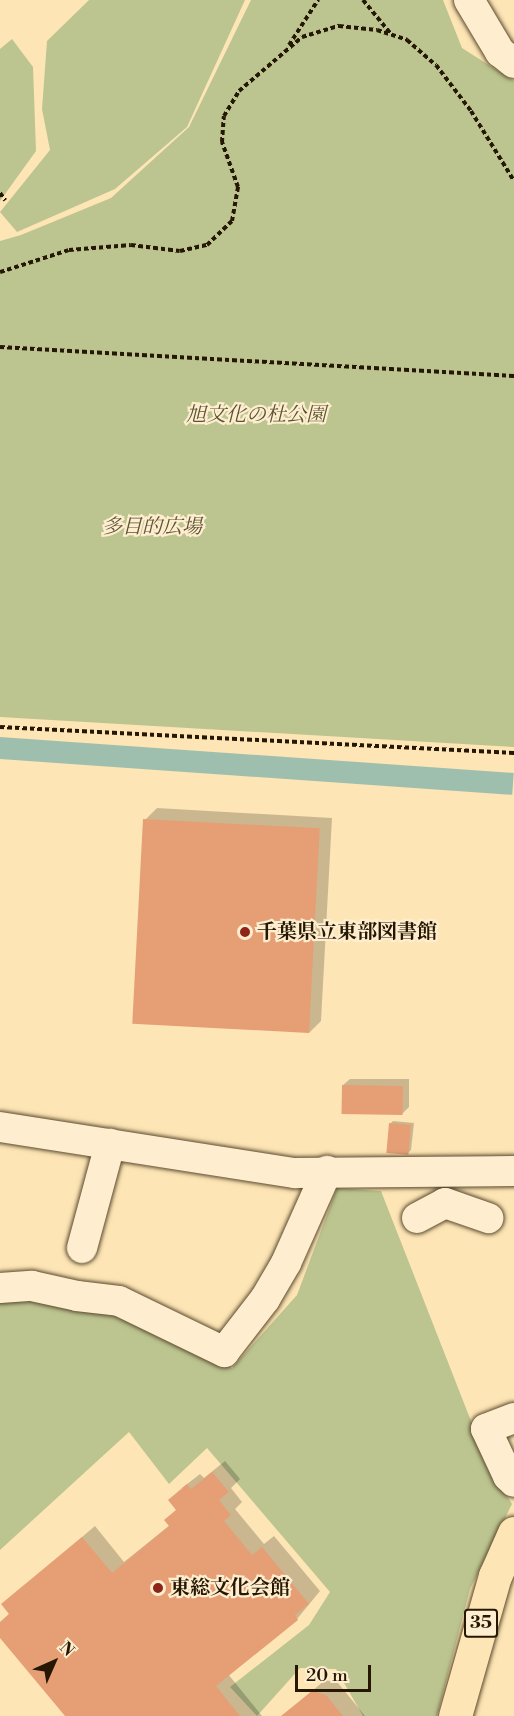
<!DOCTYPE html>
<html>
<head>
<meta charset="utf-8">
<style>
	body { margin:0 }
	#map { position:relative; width:514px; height:1716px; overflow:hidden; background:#fde5b5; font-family:"Libre Bodoni","Noto Serif JP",serif }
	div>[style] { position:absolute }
	.green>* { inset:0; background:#bcc590 }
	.water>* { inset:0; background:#9fbfae; transform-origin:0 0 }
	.shadow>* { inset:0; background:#0003 }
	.building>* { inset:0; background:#e69e75; transform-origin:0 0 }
	.path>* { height:4px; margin-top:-2px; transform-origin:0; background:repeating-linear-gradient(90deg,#251702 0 4.5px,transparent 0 7.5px) }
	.roads { filter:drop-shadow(0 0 2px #5b4a2f) drop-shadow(0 0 2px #5b4a2f) }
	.minor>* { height:30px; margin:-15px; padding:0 15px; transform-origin:15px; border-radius:15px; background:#feeecf }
	.major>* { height:33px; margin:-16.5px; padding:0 16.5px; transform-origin:16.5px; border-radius:16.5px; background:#fde5b5 }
	.dots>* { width:16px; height:16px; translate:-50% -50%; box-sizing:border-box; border:3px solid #feeecf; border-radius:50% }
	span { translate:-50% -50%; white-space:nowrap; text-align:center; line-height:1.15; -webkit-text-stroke:4.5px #feeecf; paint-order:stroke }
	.shield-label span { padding:2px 4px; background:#feeecf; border:2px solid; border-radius:4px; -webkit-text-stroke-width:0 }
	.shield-label { font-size:18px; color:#251702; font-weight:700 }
	.park-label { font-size:20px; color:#5a5434; font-style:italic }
	.poi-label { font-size:20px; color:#251702; font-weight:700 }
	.left { translate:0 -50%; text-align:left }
	.north { position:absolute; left:24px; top:1632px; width:60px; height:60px; -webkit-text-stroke:4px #feeecf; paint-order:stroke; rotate:45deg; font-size:16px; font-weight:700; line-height:24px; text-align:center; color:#251702 }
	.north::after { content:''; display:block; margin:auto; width:21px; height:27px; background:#251702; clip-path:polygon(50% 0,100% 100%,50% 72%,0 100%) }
	.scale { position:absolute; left:295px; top:1665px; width:76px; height:27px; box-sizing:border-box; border:3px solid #251702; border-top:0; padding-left:8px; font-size:18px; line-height:21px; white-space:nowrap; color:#251702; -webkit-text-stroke:4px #feeecf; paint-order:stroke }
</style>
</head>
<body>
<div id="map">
	<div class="green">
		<div style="clip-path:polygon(89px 0,245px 0,187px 127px,115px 189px,17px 232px,0 212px,50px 150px,42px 109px,47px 41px)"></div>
		<div style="clip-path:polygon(251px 0,443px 0,462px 48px,514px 81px,514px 747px,0 717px,0 241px,21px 235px,111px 198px,189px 127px)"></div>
		<div style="clip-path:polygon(12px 39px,33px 67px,36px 151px,0 201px,0 49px)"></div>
		<div style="clip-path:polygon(337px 1188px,381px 1191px,489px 1467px,512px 1504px,470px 1589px,437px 1716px,363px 1716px,336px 1669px,300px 1668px,257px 1716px,230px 1687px,309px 1625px,330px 1592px,207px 1448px,169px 1484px,129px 1432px,0 1550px,0 1298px,24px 1295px,118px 1312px,232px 1368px,297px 1295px)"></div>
	</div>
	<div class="water">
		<div style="left:0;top:737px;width:515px;height:22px;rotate:4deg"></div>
	</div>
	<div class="shadow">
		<div style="clip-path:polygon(157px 808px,332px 818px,321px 1021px,309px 1033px,145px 820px)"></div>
		<div style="clip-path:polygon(350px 1079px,409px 1079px,409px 1107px,402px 1114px,343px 1085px)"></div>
		<div style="clip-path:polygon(393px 1121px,414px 1123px,411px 1150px,408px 1153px,390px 1124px)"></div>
		<div style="clip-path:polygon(225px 1461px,240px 1479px,231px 1488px,242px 1502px,235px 1509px,264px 1544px,274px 1536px,320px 1591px,297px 1619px,228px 1674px,262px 1716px,66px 1716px,0 1635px,0 1623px,10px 1613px,3px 1604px,95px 1526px,124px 1562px,170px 1525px,177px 1509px,182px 1488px,200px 1474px,204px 1478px)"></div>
		<div style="clip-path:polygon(325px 1680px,338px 1683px,365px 1716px,283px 1716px)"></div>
	</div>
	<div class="building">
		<div style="left:143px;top:819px;width:177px;height:205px;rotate:3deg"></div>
		<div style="left:342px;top:1085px;width:61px;height:29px;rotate:1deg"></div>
		<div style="left:389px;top:1123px;width:22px;height:30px;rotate:5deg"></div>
		<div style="clip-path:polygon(212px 1472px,229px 1492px,219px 1500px,231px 1515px,224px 1521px,252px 1555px,262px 1547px,309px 1604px,295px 1615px,298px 1620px,216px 1686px,240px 1716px,65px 1716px,0 1638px,0 1622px,9px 1614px,1px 1604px,82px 1537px,112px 1573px,169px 1526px,164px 1520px,176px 1510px,168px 1500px,187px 1484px,191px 1489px)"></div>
		<div style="clip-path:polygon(312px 1691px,326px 1695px,343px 1716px,281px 1716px)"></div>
	</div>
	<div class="path">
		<div style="left:363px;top:0;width:44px;rotate:50.5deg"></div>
		<div style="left:289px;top:45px;width:54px;rotate:-57.2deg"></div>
		<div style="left:0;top:193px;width:9px;rotate:54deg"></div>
		<div style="left:0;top:272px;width:72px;rotate:-17.7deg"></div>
		<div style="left:69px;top:250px;width:62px;rotate:-4.6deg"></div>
		<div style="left:131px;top:245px;width:49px;rotate:7deg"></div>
		<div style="left:180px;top:251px;width:28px;rotate:-13deg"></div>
		<div style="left:207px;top:245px;width:35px;rotate:-44deg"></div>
		<div style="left:232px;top:221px;width:35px;rotate:-80deg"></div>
		<div style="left:238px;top:187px;width:48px;rotate:-109.6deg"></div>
		<div style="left:222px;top:142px;width:26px;rotate:-86deg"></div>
		<div style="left:224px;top:116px;width:29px;rotate:-59deg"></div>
		<div style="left:239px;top:91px;width:83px;rotate:-40.6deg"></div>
		<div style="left:302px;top:37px;width:39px;rotate:-17deg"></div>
		<div style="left:339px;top:26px;width:38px;rotate:6deg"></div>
		<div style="left:377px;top:30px;width:32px;rotate:18deg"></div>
		<div style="left:407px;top:40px;width:38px;rotate:41deg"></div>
		<div style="left:436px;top:65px;width:58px;rotate:52.7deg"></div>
		<div style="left:471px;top:111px;width:82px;rotate:58.4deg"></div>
		<div style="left:0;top:347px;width:515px;rotate:3.23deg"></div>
		<div style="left:0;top:727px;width:515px;rotate:2.9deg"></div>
	</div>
	<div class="roads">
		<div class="minor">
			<div style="left:469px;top:0;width:61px;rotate:59.2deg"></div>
			<div style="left:500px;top:52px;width:18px;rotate:38deg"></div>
			<div style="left:0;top:1127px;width:299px;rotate:8.9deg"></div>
			<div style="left:295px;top:1173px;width:219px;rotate:-0.5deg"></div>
			<div style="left:417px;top:1218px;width:32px;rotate:-28deg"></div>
			<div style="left:445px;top:1203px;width:46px;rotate:19.2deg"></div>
			<div style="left:82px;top:1248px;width:108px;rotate:-74.9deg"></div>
			<div style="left:0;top:1288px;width:32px;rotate:-4deg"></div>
			<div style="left:32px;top:1286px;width:46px;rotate:12.5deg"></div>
			<div style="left:77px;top:1296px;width:42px;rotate:6.8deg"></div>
			<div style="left:119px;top:1301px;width:117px;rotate:25.9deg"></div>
			<div style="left:224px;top:1352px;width:67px;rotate:-52.3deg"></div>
			<div style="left:265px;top:1299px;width:42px;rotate:-59.7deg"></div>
			<div style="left:286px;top:1263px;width:101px;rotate:-66deg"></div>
			<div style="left:514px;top:1418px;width:30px;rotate:159deg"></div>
			<div style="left:486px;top:1429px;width:52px;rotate:64.9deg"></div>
			<div style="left:508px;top:1476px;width:8px;rotate:45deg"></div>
		</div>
		<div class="major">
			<div style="left:455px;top:1716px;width:146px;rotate:-74.1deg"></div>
			<div style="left:495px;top:1576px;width:47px;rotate:-66.2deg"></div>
		</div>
	</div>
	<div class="dots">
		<div style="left:245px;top:932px;background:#8f2418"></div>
		<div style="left:158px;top:1588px;background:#8f2418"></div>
	</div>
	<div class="shield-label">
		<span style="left:481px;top:1623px">35</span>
	</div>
	<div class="park-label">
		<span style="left:256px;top:415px">旭文化の杜公園</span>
		<span style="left:152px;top:527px">多目的広場</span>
	</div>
	<div class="poi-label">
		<span class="left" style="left:257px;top:932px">千葉県立東部図書館</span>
		<span class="left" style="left:170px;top:1588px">東総文化会館</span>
	</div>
	<div class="north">N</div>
	<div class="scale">20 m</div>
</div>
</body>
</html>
